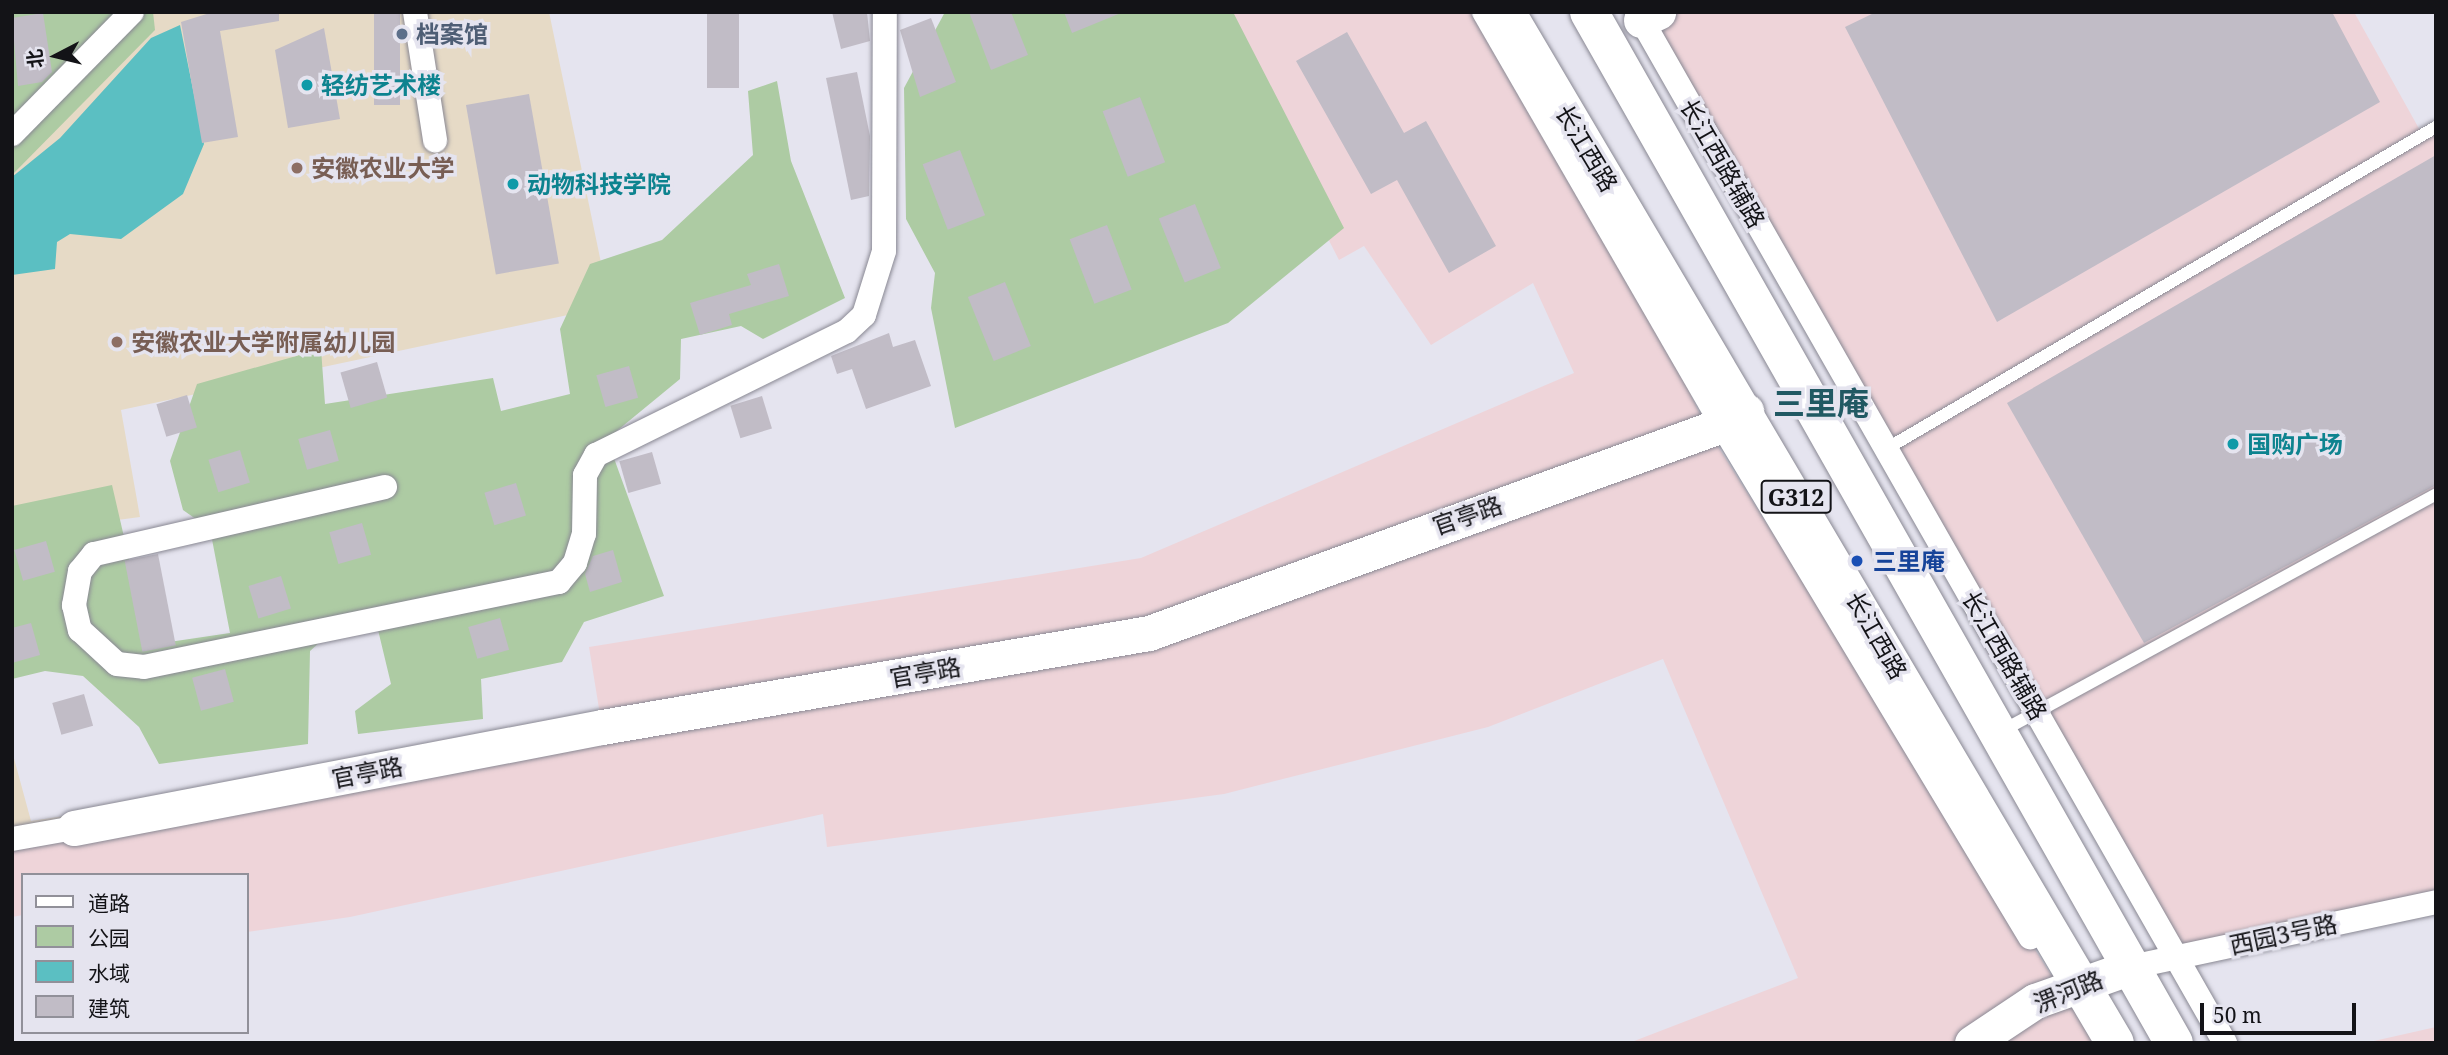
<!DOCTYPE html>
<html>
<head>
<meta charset="utf-8">
<style>
	body { margin:0 }
	#map { position:relative; width:2448px; height:1055px; overflow:hidden; background:#e5e4ef; font-family:"Noto Serif","Noto Sans SC",serif }
	div>[style] { position:absolute }
	.commercial>* { inset:0; background:#eed4d9 }
	.education>* { inset:0; background:#e6dac6 }
	.green>* { inset:0; background:#adcba3 }
	.water>* { inset:0; background:#5bbfc2 }
	.building>* { inset:0; background:#c1bcc6; transform-origin:0 0 }
	.roads { filter:drop-shadow(0 0 2px #898893) drop-shadow(0 0 2px #898893) }
	.lane>* { height:12px; margin:-6px; padding:0 6px; transform-origin:6px; border-radius:6px; background:#fff }
	.street>* { height:24px; margin:-12px; padding:0 12px; transform-origin:12px; border-radius:12px; background:#fff }
	.secondary>* { height:35px; margin:-17.5px; padding:0 17.5px; transform-origin:17.5px; border-radius:17.5px; background:#fff }
	.highway>* { height:38px; margin:-19px; padding:0 19px; transform-origin:19px; border-radius:19px; background:#fff }
	.dots>* { width:19px; height:19px; translate:-50% -50%; box-sizing:border-box; border:4px solid #e5e4ef; border-radius:50% }
	span { translate:-50% -50%; white-space:nowrap; text-align:center; line-height:1.15; -webkit-text-stroke:7px #e5e4ef; paint-order:stroke }
	.shield-label span { padding:2px 5px; background:#e5e4ef; border:2px solid; border-radius:5px; -webkit-text-stroke-width:0 }
	.shield-label { font-size:23px; color:#131317; font-weight:700 }
	.service-label { font-size:24px; color:#4e5e75; font-weight:700 }
	.left { translate:0 -50%; text-align:left }
	.culture-label { font-size:24px; color:#0d838f; font-weight:700 }
	.street-label { font-size:24px; color:#131317 }
	.education-label { font-size:24px; color:#785e54; font-weight:700 }
	.transit-label { font-size:24px; color:#164399; font-weight:700 }
	.district-label { font-size:32px; color:#215963; font-weight:700 }
	.frame { position:absolute; inset:0; border:14px solid #131317; pointer-events:none }
	.legend { position:absolute; left:21px; top:873px; width:228px; height:161px; box-sizing:border-box; background:#e5e4ef; border:2px solid #919099; margin:0; padding:9px 12px; list-style:none; font-size:21px; color:#131317 }
	.legend li { display:flex; align-items:center; gap:14px; height:35px }
	.legend b { width:35px; border:2px solid #919099 }
	.north { position:absolute; left:21px; top:21px; width:70px; height:70px; -webkit-text-stroke:5px #e5e4ef; paint-order:stroke; rotate:263deg; font-size:19px; font-weight:700; line-height:28px; text-align:center; color:#131317 }
	.north::after { content:''; display:block; margin:auto; width:24px; height:32px; background:#131317; clip-path:polygon(50% 0,100% 100%,50% 72%,0 100%) }
	.scale { position:absolute; left:2200px; top:1003px; width:156px; height:32px; box-sizing:border-box; border:4px solid #131317; border-top:0; padding-left:9px; font-size:21px; line-height:24px; white-space:nowrap; color:#131317; -webkit-text-stroke:5px #e5e4ef; paint-order:stroke }
</style>
</head>
<body>
<div id="map">
	<div class="commercial">
		<div style="clip-path:polygon(1212px 12px,1483px 12px,1660px 330px,1707px 429px,2094px 1043px,1629px 1043px,1798px 978px,1663px 659px,1488px 727px,1224px 794px,827px 847px,823px 814px,350px 917px,247px 932px,247px 875px,23px 875px,23px 915px,12px 917px,12px 799px,27px 836px,602px 727px,589px 647px,1141px 558px,1574px 373px,1533px 283px,1431px 345px,1364px 246px,1339px 260px)"></div>
		<div style="clip-path:polygon(1658px 12px,2354px 12px,2422px 134px,2436px 127px,2436px 902px,2177px 957px,1641px 20px)"></div>
		<div style="clip-path:polygon(2436px 1027px,2436px 1043px,2365px 1043px)"></div>
	</div>
	<div class="education">
		<div style="clip-path:polygon(12px 12px,549px 12px,610px 306px,121px 410px,140px 517px,12px 534px)"></div>
		<div style="clip-path:polygon(12px 751px,31px 821px,71px 815px,12px 839px)"></div>
	</div>
	<div class="green">
		<div style="clip-path:polygon(12px 12px,153px 12px,155px 30px,12px 175px)"></div>
		<div style="clip-path:polygon(945px 12px,1233px 12px,1344px 228px,1228px 323px,955px 428px,931px 308px,935px 273px,906px 219px,904px 88px)"></div>
		<div style="clip-path:polygon(777px 81px,791px 161px,845px 298px,763px 339px,741px 326px,681px 339px,680px 379px,607px 439px,664px 596px,584px 622px,562px 662px,481px 679px,483px 719px,358px 734px,355px 711px,391px 684px,373px 609px,349px 616px,310px 651px,308px 744px,159px 764px,139px 727px,83px 676px,45px 671px,12px 679px,12px 506px,112px 485px,149px 645px,230px 633px,210px 529px,183px 510px,170px 461px,197px 384px,321px 349px,325px 404px,493px 378px,501px 411px,570px 394px,560px 329px,590px 264px,662px 240px,753px 155px,748px 91px)"></div>
	</div>
	<div class="water">
		<div style="clip-path:polygon(180px 25px,204px 144px,183px 194px,121px 239px,70px 234px,57px 242px,55px 269px,12px 275px,12px 177px,60px 138px,151px 38px)"></div>
	</div>
	<div class="building">
		<div style="clip-path:polygon(213px 12px,279px 12px,279px 21px,220px 31px,238px 137px,202px 143px,181px 22px)"></div>
		<div style="left:374px;top:12px;width:26px;height:93px"></div>
		<div style="left:707px;top:12px;width:32px;height:76px"></div>
		<div style="clip-path:polygon(832px 12px,867px 12px,870px 41px,841px 49px)"></div>
		<div style="clip-path:polygon(969px 12px,1011px 12px,1028px 55px,991px 70px)"></div>
		<div style="clip-path:polygon(1064px 12px,1121px 12px,1121px 13px,1072px 33px)"></div>
		<div style="clip-path:polygon(1876px 12px,2332px 12px,2380px 102px,1997px 322px,1845px 27px)"></div>
		<div style="clip-path:polygon(43px 13px,52px 72px,42px 82px,18px 86px,12px 18px)"></div>
		<div style="clip-path:polygon(931px 18px,956px 82px,920px 97px,900px 30px)"></div>
		<div style="clip-path:polygon(324px 28px,340px 119px,288px 128px,275px 50px)"></div>
		<div style="clip-path:polygon(1347px 32px,1404px 133px,1426px 121px,1496px 246px,1449px 273px,1397px 180px,1371px 194px,1296px 61px)"></div>
		<div style="clip-path:polygon(857px 72px,870px 136px,869px 196px,851px 200px,826px 78px)"></div>
		<div style="left:529px;top:94px;width:172px;height:64px;rotate:80deg"></div>
		<div style="left:1140px;top:97px;width:70px;height:40px;rotate:69deg"></div>
		<div style="left:960px;top:150px;width:70px;height:40px;rotate:69deg"></div>
		<div style="clip-path:polygon(2436px 155px,2436px 485px,2144px 643px,2007px 403px)"></div>
		<div style="left:1195px;top:204px;width:69px;height:39px;rotate:68deg"></div>
		<div style="left:1107px;top:225px;width:69px;height:40px;rotate:69deg"></div>
		<div style="clip-path:polygon(779px 264px,789px 296px,729px 314px,732px 325px,700px 335px,690px 303px,751px 285px,747px 274px)"></div>
		<div style="left:1005px;top:282px;width:69px;height:40px;rotate:68deg"></div>
		<div style="clip-path:polygon(889px 333px,893px 347px,915px 340px,931px 386px,866px 409px,852px 369px,837px 374px,831px 356px)"></div>
		<div style="left:377px;top:362px;width:37px;height:38px;rotate:74deg"></div>
		<div style="left:629px;top:366px;width:33px;height:34px;rotate:74deg"></div>
		<div style="left:187px;top:395px;width:34px;height:32px;rotate:73deg"></div>
		<div style="left:762px;top:396px;width:34px;height:33px;rotate:73deg"></div>
		<div style="left:330px;top:430px;width:32px;height:33px;rotate:74deg"></div>
		<div style="left:240px;top:450px;width:34px;height:33px;rotate:73deg"></div>
		<div style="left:652px;top:452px;width:33px;height:34px;rotate:74deg"></div>
		<div style="left:516px;top:483px;width:34px;height:33px;rotate:73deg"></div>
		<div style="left:362px;top:523px;width:33px;height:34px;rotate:74deg"></div>
		<div style="left:46px;top:541px;width:32px;height:33px;rotate:74deg"></div>
		<div style="clip-path:polygon(613px 550px,622px 582px,590px 592px,585px 574px,593px 556px)"></div>
		<div style="left:158px;top:554px;width:93px;height:34px;rotate:79deg"></div>
		<div style="left:281px;top:576px;width:34px;height:34px;rotate:73deg"></div>
		<div style="left:500px;top:618px;width:33px;height:33px;rotate:74deg"></div>
		<div style="clip-path:polygon(31px 623px,40px 655px,12px 663px,12px 628px)"></div>
		<div style="left:225px;top:669px;width:34px;height:34px;rotate:75deg"></div>
		<div style="left:84px;top:694px;width:33px;height:33px;rotate:74deg"></div>
	</div>
	<div class="roads">
		<div class="lane">
			<div style="left:1886px;top:449px;width:637px;rotate:-30.35deg"></div>
			<div style="left:2000px;top:732px;width:497px;rotate:-28.6deg"></div>
		</div>
		<div class="street">
			<div style="left:415px;top:12px;width:130px;rotate:81.1deg"></div>
			<div style="left:1484px;top:12px;width:477px;rotate:60deg"></div>
			<div style="left:1722px;top:425px;width:598px;rotate:58.97deg"></div>
			<div style="left:1637px;top:12px;width:1187px;rotate:60.3deg"></div>
			<div style="left:12px;top:134px;width:171px;rotate:-45.5deg"></div>
			<div style="left:385px;top:487px;width:299px;rotate:167deg"></div>
			<div style="left:94px;top:554px;width:22px;rotate:129deg"></div>
			<div style="left:80px;top:571px;width:35px;rotate:100deg"></div>
			<div style="left:74px;top:605px;width:26px;rotate:77deg"></div>
			<div style="left:80px;top:630px;width:50px;rotate:42.6deg"></div>
			<div style="left:117px;top:664px;width:27px;rotate:6deg"></div>
			<div style="left:144px;top:667px;width:424px;rotate:-11.6deg"></div>
			<div style="left:559px;top:582px;width:25px;rotate:-50deg"></div>
			<div style="left:575px;top:563px;width:30px;rotate:-73deg"></div>
			<div style="left:584px;top:534px;width:59px;rotate:-89deg"></div>
			<div style="left:585px;top:475px;width:23px;rotate:-61deg"></div>
			<div style="left:596px;top:455px;width:280px;rotate:-26.3deg"></div>
			<div style="left:847px;top:331px;width:23px;rotate:-43deg"></div>
			<div style="left:864px;top:315px;width:67px;rotate:-72.6deg"></div>
			<div style="left:884px;top:251px;width:239px;rotate:-89.8deg"></div>
			<div style="left:12px;top:839px;width:63px;rotate:-10.1deg"></div>
			<div style="left:2131px;top:967px;width:312px;rotate:-12deg"></div>
		</div>
		<div class="secondary">
			<div style="left:1641px;top:20px;width:19px;rotate:-25deg"></div>
			<div style="left:74px;top:828px;width:538px;rotate:-10.83deg"></div>
			<div style="left:602px;top:727px;width:555px;rotate:-9.75deg"></div>
			<div style="left:1149px;top:633px;width:610px;rotate:-19.95deg"></div>
			<div style="left:1722px;top:425px;width:28px;rotate:-30deg"></div>
			<div style="left:1972px;top:1043px;width:76px;rotate:-33.7deg"></div>
			<div style="left:2035px;top:1001px;width:102px;rotate:-19.5deg"></div>
		</div>
		<div class="highway">
			<div style="left:1506px;top:12px;width:1197px;rotate:59.43deg"></div>
			<div style="left:1589px;top:12px;width:1185px;rotate:60.43deg"></div>
		</div>
	</div>
	<div class="dots">
		<div style="left:402px;top:34px;background:#5c6f8a"></div>
		<div style="left:307px;top:85px;background:#0f9aa8"></div>
		<div style="left:297px;top:168px;background:#8d6e63"></div>
		<div style="left:513px;top:184px;background:#0f9aa8"></div>
		<div style="left:117px;top:342px;background:#8d6e63"></div>
		<div style="left:2233px;top:444px;background:#0f9aa8"></div>
		<div style="left:1857px;top:561px;background:#1a4fb4"></div>
	</div>
	<div class="shield-label">
		<span style="left:1796px;top:497px">G312</span>
	</div>
	<div class="service-label">
		<span class="left" style="left:416px;top:34px">档案馆</span>
	</div>
	<div class="culture-label">
		<span class="left" style="left:321px;top:85px">轻纺艺术楼</span>
		<span class="left" style="left:527px;top:184px">动物科技学院</span>
		<span class="left" style="left:2247px;top:444px">国购广场</span>
	</div>
	<div class="street-label">
		<span style="left:1587px;top:148px;rotate:59deg">长江西路</span>
		<span style="left:1723px;top:163px;rotate:60deg">长江西路辅路</span>
		<span style="left:1467px;top:515px;rotate:-19deg">官亭路</span>
		<span style="left:1877px;top:635px;rotate:60deg">长江西路</span>
		<span style="left:2005px;top:655px;rotate:60deg">长江西路辅路</span>
		<span style="left:925px;top:672px;rotate:-10deg">官亭路</span>
		<span style="left:367px;top:772px;rotate:-11deg">官亭路</span>
		<span style="left:2283px;top:934px;rotate:-12deg">西园3号路</span>
		<span style="left:2068px;top:991px;rotate:-22deg">淠河路</span>
	</div>
	<div class="education-label">
		<span class="left" style="left:311px;top:168px">安徽农业大学</span>
		<span class="left" style="left:131px;top:342px">安徽农业大学附属幼儿园</span>
	</div>
	<div class="transit-label">
		<span class="left" style="left:1873px;top:561px">三里庵</span>
	</div>
	<div class="district-label">
		<span style="left:1821px;top:403px">三里庵</span>
	</div>
	<div class="frame"></div>
	<ul class="legend">
	<li><b style="height:9px;background:#fff"></b>道路</li>
	<li><b style="height:19px;background:#adcba3"></b>公园</li>
	<li><b style="height:19px;background:#5bbfc2"></b>水域</li>
	<li><b style="height:19px;background:#c1bcc6"></b>建筑</li>
	</ul>
	<div class="north">北</div>
	<div class="scale">50 m</div>
</div>
</body>
</html>
